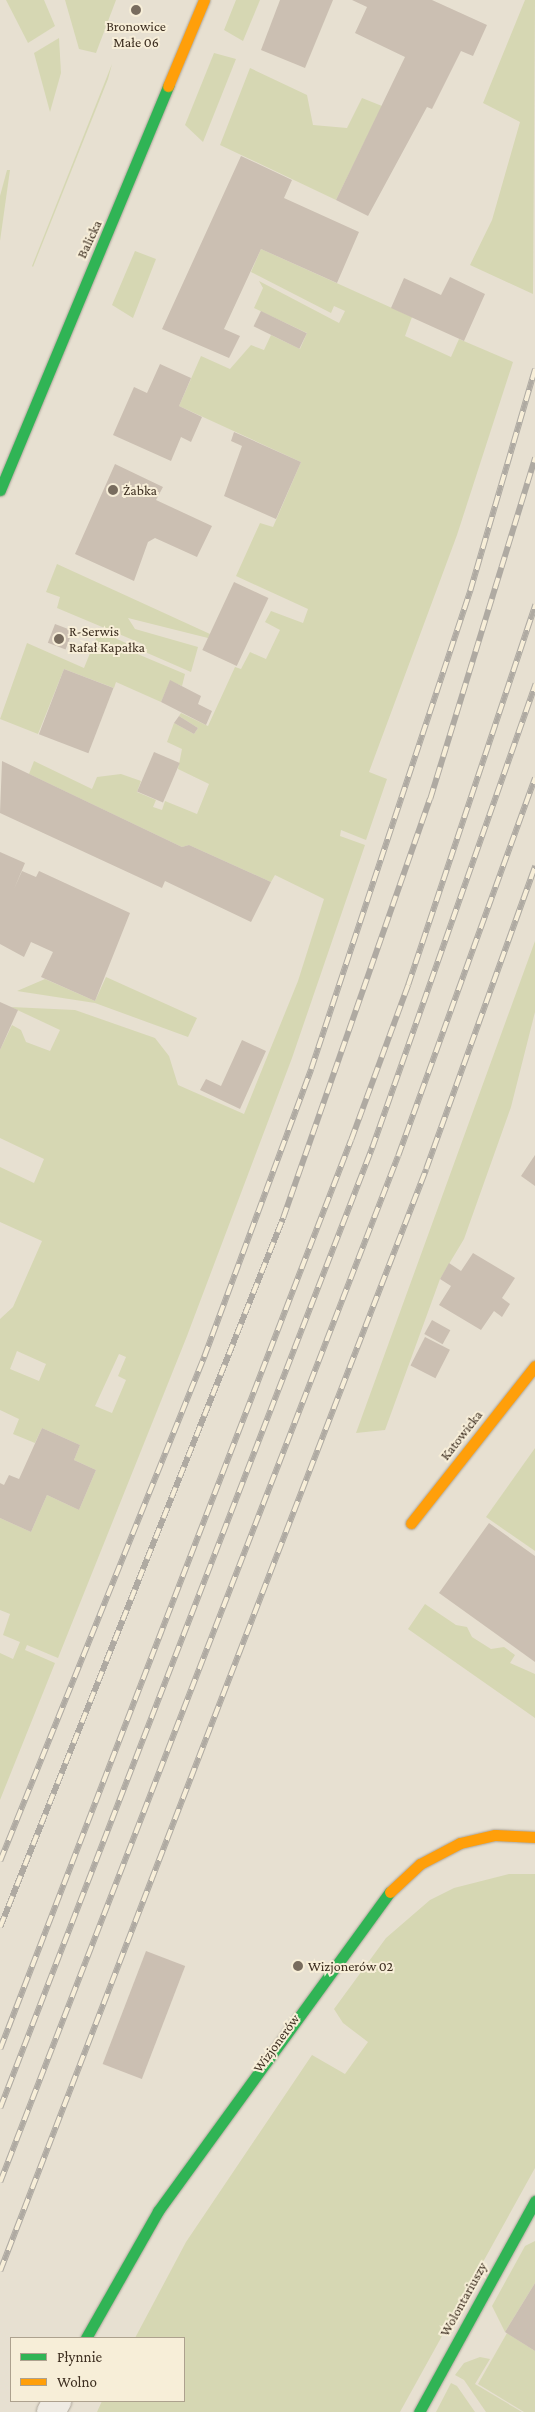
<!DOCTYPE html>
<html>
<head>
<meta charset="utf-8">
<style>
	body { margin:0 }
	#map { position:relative; width:535px; height:2412px; overflow:hidden; background:#e7e0d1; font-family:"Crimson Pro",serif }
	div>[style] { position:absolute }
	.green>* { inset:0; background:#d6d7b3 }
	.building>* { inset:0; background:#cbbfb2; transform-origin:0 0 }
	.roads { filter:drop-shadow(0 0 1px #ada599) drop-shadow(0 0 1px #ada599) }
	.street>* { height:28px; margin:-14px; padding:0 14px; transform-origin:14px; border-radius:14px; background:#efebe3 }
	.fast>* { height:11px; margin:-5.5px; padding:0 5.5px; transform-origin:5.5px; border-radius:5.5px; background:#30b455 }
	.slow>* { height:11px; margin:-5.5px; padding:0 5.5px; transform-origin:5.5px; border-radius:5.5px; background:#ff9f0a }
	.rail>* { height:5.5px; margin-top:-2.75px; transform-origin:0; background:repeating-linear-gradient(90deg,#f7eed8 0 11px,#afaaa2 0 22px); box-sizing:border-box; border-block:1px solid #afaaa2 }
	.dots>* { width:14px; height:14px; translate:-50% -50%; box-sizing:border-box; border:2px solid #f7eed8; border-radius:50% }
	span { translate:-50% -50%; white-space:nowrap; text-align:center; line-height:1.15; -webkit-text-stroke:4px #f7eed8; paint-order:stroke }
	.poi-label { font-size:14px; color:#3d2e20 }
	.left { translate:0 -50%; text-align:left }
	.street-label { font-size:14px; color:#3d2e20 }
	.legend { position:absolute; left:10px; top:2337px; width:175px; height:65px; box-sizing:border-box; background:#f7eed8; border:1px solid #ada18e; margin:0; padding:6px 9px; list-style:none; font-size:15px; color:#3d2e20 }
	.legend li { display:flex; align-items:center; gap:10px; height:25px }
	.legend b { width:25px; border:1px solid #ada18e }
</style>
</head>
<body>
<div id="map">
	<div class="green">
		<div style="clip-path:polygon(6px 0,44px 0,55px 26px,28px 43px)"></div>
		<div style="clip-path:polygon(65px 0,116px 0,96px 53px,79px 49px)"></div>
		<div style="clip-path:polygon(236px 0,260px 0,243px 41px,224px 30px)"></div>
		<div style="clip-path:polygon(525px 0,535px 0,533px 294px,470px 265px,492px 220px,520px 122px,483px 103px)"></div>
		<div style="clip-path:polygon(59px 38px,61px 73px,50px 112px,34px 53px)"></div>
		<div style="clip-path:polygon(214px 53px,236px 59px,203px 142px,185px 125px)"></div>
		<div style="clip-path:polygon(112px 64px,108px 79px,33px 267px,32px 266px)"></div>
		<div style="clip-path:polygon(250px 68px,307px 95px,313px 125px,347px 128px,362px 98px,382px 106px,336px 200px,220px 145px)"></div>
		<div style="clip-path:polygon(7px 170px,10px 170px,0 241px,0 196px)"></div>
		<div style="clip-path:polygon(evenodd,261px 249px,412px 317px,405px 336px,451px 357px,459px 339px,513px 362px,457px 535px,369px 772px,387px 779px,366px 840px,341px 830px,340px 836px,365px 845px,292px 1058px,187px 1336px,58px 1658px,27px 1645px,25px 1650px,55px 1663px,0 1800px,0 1653px,13px 1659px,20px 1642px,3px 1635px,10px 1614px,0 1610px,0 1518px,31px 1532px,47px 1495px,79px 1510px,96px 1470px,74px 1460px,80px 1445px,42px 1428px,35px 1443px,13px 1434px,19px 1419px,0 1410px,0 1319px,13px 1307px,42px 1241px,0 1222px,0 1167px,34px 1183px,44px 1159px,0 1138px,0 1050px,12px 1025px,21px 1030px,26px 1042px,50px 1051px,60px 1030px,11px 1007px,75px 1010px,155px 1038px,169px 1056px,178px 1085px,244px 1114px,298px 981px,324px 899px,275px 875px,271px 882px,189px 845px,182px 847px,29px 774px,34px 761px,92px 789px,97px 777px,121px 774px,141px 781px,137px 792px,156px 800px,153px 807px,162px 810px,165px 801px,197px 814px,209px 784px,178px 769px,182px 749px,167px 742px,174px 723px,194px 734px,198px 728px,179px 716px,181px 713px,208px 726px,235px 667px,241px 669px,250px 652px,266px 659px,280px 630px,265px 622px,271px 611px,303px 623px,308px 609px,236px 576px,260px 523px,273px 527px,301px 462px,179px 406px,201px 356px,230px 369px,251px 345px,264px 350px,271px 335px,300px 349px,307px 333px,254px 308px,263px 288px,259px 281px,339px 323px,345px 311px,334px 306px,331px 313px,251px 272px,261px 249px,17px 1351px,46px 1364px,39px 1381px,10px 1369px,17px 1351px,261px 249px,119px 1354px,126px 1357px,118px 1376px,126px 1380px,112px 1413px,95px 1406px,119px 1354px)"></div>
		<div style="clip-path:polygon(135px 251px,156px 259px,133px 318px,112px 305px)"></div>
		<div style="clip-path:polygon(57px 564px,210px 634px,208px 638px,128px 618px,135px 629px,198px 647px,191px 672px,145px 652px,145px 645px,57px 608px,60px 597px,46px 592px)"></div>
		<div style="clip-path:polygon(99px 631px,126px 643px,128px 650px,185px 674px,182px 686px,170px 681px,161px 702px,116px 682px,114px 688px,64px 669px,38px 734px,0 719px,27px 643px,84px 668px)"></div>
		<div style="clip-path:polygon(535px 941px,535px 1012px,511px 1107px,464px 1239px,440px 1279px,385px 1430px,356px 1433px)"></div>
		<div style="clip-path:polygon(106px 977px,197px 1018px,188px 1037px,95px 1003px,17px 991px,45px 979px,95px 1001px)"></div>
		<div style="clip-path:polygon(535px 1448px,535px 1551px,486px 1517px)"></div>
		<div style="clip-path:polygon(425px 1604px,456px 1625px,467px 1627px,472px 1637px,491px 1649px,504px 1647px,515px 1655px,510px 1663px,535px 1674px,535px 1718px,408px 1629px)"></div>
		<div style="clip-path:polygon(509px 1874px,535px 1874px,535px 2168px,400px 2412px,97px 2412px,102px 2401px,184px 2401px,184px 2338px,135px 2338px,186px 2242px,312px 2055px,345px 2074px,368px 2042px,343px 2023px,334px 2009px,386px 1938px,430px 1900px,454px 1888px)"></div>
		<div style="clip-path:polygon(535px 2241px,535px 2283px,505px 2332px,492px 2306px,525px 2246px)"></div>
		<div style="clip-path:polygon(507px 2333px,535px 2351px,535px 2412px,524px 2412px,478px 2384px)"></div>
		<div style="clip-path:polygon(480px 2357px,490px 2359px,475px 2384px,522px 2412px,486px 2412px,464px 2380px,455px 2375px,464px 2363px)"></div>
		<div style="clip-path:polygon(451px 2383px,457px 2386px,475px 2412px,436px 2412px)"></div>
	</div>
	<div class="building">
		<div style="clip-path:polygon(280px 0,333px 0,305px 68px,261px 50px)"></div>
		<div style="clip-path:polygon(352px 0,432px 0,487px 25px,473px 56px,461px 51px,432px 109px,427px 107px,368px 216px,336px 200px,405px 57px,355px 33px,367px 7px)"></div>
		<div style="clip-path:polygon(241px 156px,292px 180px,284px 198px,359px 232px,337px 283px,261px 249px,224px 329px,240px 336px,229px 358px,162px 329px)"></div>
		<div style="clip-path:polygon(450px 277px,485px 294px,464px 341px,391px 308px,404px 278px,441px 295px)"></div>
		<div style="left:261px;top:311px;width:51px;height:17px;rotate:26deg"></div>
		<div style="clip-path:polygon(160px 364px,191px 378px,179px 406px,202px 417px,191px 442px,181px 437px,171px 461px,113px 435px,134px 387px,147px 393px)"></div>
		<div style="clip-path:polygon(234px 432px,301px 462px,276px 519px,224px 496px,242px 446px,231px 441px)"></div>
		<div style="clip-path:polygon(115px 464px,163px 487px,156px 500px,212px 526px,197px 557px,155px 538px,148px 542px,134px 581px,75px 554px)"></div>
		<div style="left:234px;top:582px;width:38px;height:75px;rotate:25deg"></div>
		<div style="left:55px;top:624px;width:19px;height:20px;rotate:21deg"></div>
		<div style="left:64px;top:669px;width:53px;height:70px;rotate:21deg"></div>
		<div style="clip-path:polygon(170px 680px,201px 696px,198px 704px,212px 711px,206px 725px,161px 702px)"></div>
		<div style="clip-path:polygon(179px 716px,198px 728px,194px 734px,174px 723px)"></div>
		<div style="left:154px;top:752px;width:28px;height:43px;rotate:23deg"></div>
		<div style="clip-path:polygon(2px 761px,182px 847px,189px 845px,271px 882px,251px 922px,165px 881px,162px 888px,0 813px)"></div>
		<div style="clip-path:polygon(0 852px,25px 863px,14px 889px,22px 871px,36px 877px,39px 871px,130px 913px,95px 1001px,41px 977px,53px 952px,31px 942px,24px 957px,0 944px)"></div>
		<div style="clip-path:polygon(0 1002px,18px 1010px,0 1050px)"></div>
		<div style="clip-path:polygon(242px 1040px,266px 1051px,240px 1109px,200px 1090px,206px 1079px,221px 1086px)"></div>
		<div style="clip-path:polygon(535px 1155px,535px 1186px,521px 1176px)"></div>
		<div style="clip-path:polygon(473px 1253px,515px 1278px,502px 1298px,510px 1304px,502px 1317px,494px 1311px,481px 1330px,439px 1305px,451px 1286px,440px 1279px,449px 1263px,461px 1271px)"></div>
		<div style="left:432px;top:1320px;width:21px;height:16px;rotate:29deg"></div>
		<div style="left:425px;top:1337px;width:28px;height:32px;rotate:27deg"></div>
		<div style="clip-path:polygon(42px 1428px,80px 1445px,74px 1460px,96px 1470px,79px 1510px,47px 1495px,31px 1532px,0 1518px,0 1483px,4px 1485px,9px 1475px,19px 1479px)"></div>
		<div style="clip-path:polygon(489px 1523px,535px 1556px,535px 1662px,439px 1593px)"></div>
		<div style="left:146px;top:1951px;width:42px;height:121px;rotate:21deg"></div>
		<div style="clip-path:polygon(535px 2283px,535px 2351px,505px 2332px)"></div>
	</div>
	<div class="roads">
		<div class="street">
			<div style="left:51px;top:2412px;width:13px;rotate:-61deg"></div>
		</div>
		<div class="fast">
			<div style="left:0;top:490px;width:438px;rotate:-67.4deg"></div>
			<div style="left:86px;top:2338px;width:146px;rotate:-60.4deg"></div>
			<div style="left:158px;top:2211px;width:394px;rotate:-54deg"></div>
			<div style="left:419px;top:2412px;width:241px;rotate:-61.2deg"></div>
		</div>
		<div class="slow">
			<div style="left:168px;top:86px;width:93px;rotate:-67.3deg"></div>
			<div style="left:411px;top:1523px;width:200px;rotate:-51.7deg"></div>
			<div style="left:390px;top:1892px;width:41px;rotate:-43deg"></div>
			<div style="left:420px;top:1864px;width:45px;rotate:-27.7deg"></div>
			<div style="left:460px;top:1843px;width:36px;rotate:-13deg"></div>
			<div style="left:495px;top:1835px;width:40px;rotate:2.9deg"></div>
		</div>
	</div>
	<div class="rail">
		<div style="left:0;top:1861px;width:544px;rotate:-67.96deg"></div>
		<div style="left:204px;top:1357px;width:307px;rotate:-69.6deg"></div>
		<div style="left:311px;top:1069px;width:504px;rotate:-71.6deg"></div>
		<div style="left:470px;top:591px;width:231px;rotate:-73.7deg"></div>
		<div style="left:0;top:1927px;width:763px;rotate:-68.24deg"></div>
		<div style="left:283px;top:1218px;width:444px;rotate:-70.7deg"></div>
		<div style="left:430px;top:799px;width:357px;rotate:-72.9deg"></div>
		<div style="left:0;top:2049px;width:974px;rotate:-68.89deg"></div>
		<div style="left:351px;top:1140px;width:165px;rotate:-69.8deg"></div>
		<div style="left:408px;top:985px;width:401px;rotate:-71.5deg"></div>
		<div style="left:0;top:2108px;width:1030px;rotate:-68.82deg"></div>
		<div style="left:372px;top:1148px;width:492px;rotate:-70.6deg"></div>
		<div style="left:0;top:2182px;width:1100px;rotate:-68.8deg"></div>
		<div style="left:398px;top:1156px;width:402px;rotate:-70.1deg"></div>
		<div style="left:0;top:2271px;width:1181px;rotate:-68.86deg"></div>
		<div style="left:426px;top:1169px;width:322px;rotate:-70.2deg"></div>
	</div>
	<div class="dots">
		<div style="left:136px;top:10px;background:#786c5e"></div>
		<div style="left:113px;top:490px;background:#786c5e"></div>
		<div style="left:59px;top:639px;background:#786c5e"></div>
		<div style="left:298px;top:1966px;background:#786c5e"></div>
	</div>
	<div class="poi-label">
		<span style="left:136px;top:34px">Bronowice<br>Małe 06</span>
		<span class="left" style="left:123px;top:490px">Żabka</span>
		<span class="left" style="left:69px;top:639px">R-Serwis<br>Rafał Kapałka</span>
		<span class="left" style="left:308px;top:1966px">Wizjonerów 02</span>
	</div>
	<div class="street-label">
		<span style="left:89px;top:239px;rotate:-65deg">Balicka</span>
		<span style="left:461px;top:1435px;rotate:-52deg">Katowicka</span>
		<span style="left:276px;top:2043px;rotate:-54deg">Wizjonerów</span>
		<span style="left:463px;top:2299px;rotate:-61deg">Wolontariuszy</span>
	</div>
	<ul class="legend">
	<li><b style="height:6px;background:#30b455"></b>Płynnie</li>
	<li><b style="height:6px;background:#ff9f0a"></b>Wolno</li>
	</ul>
</div>
</body>
</html>
